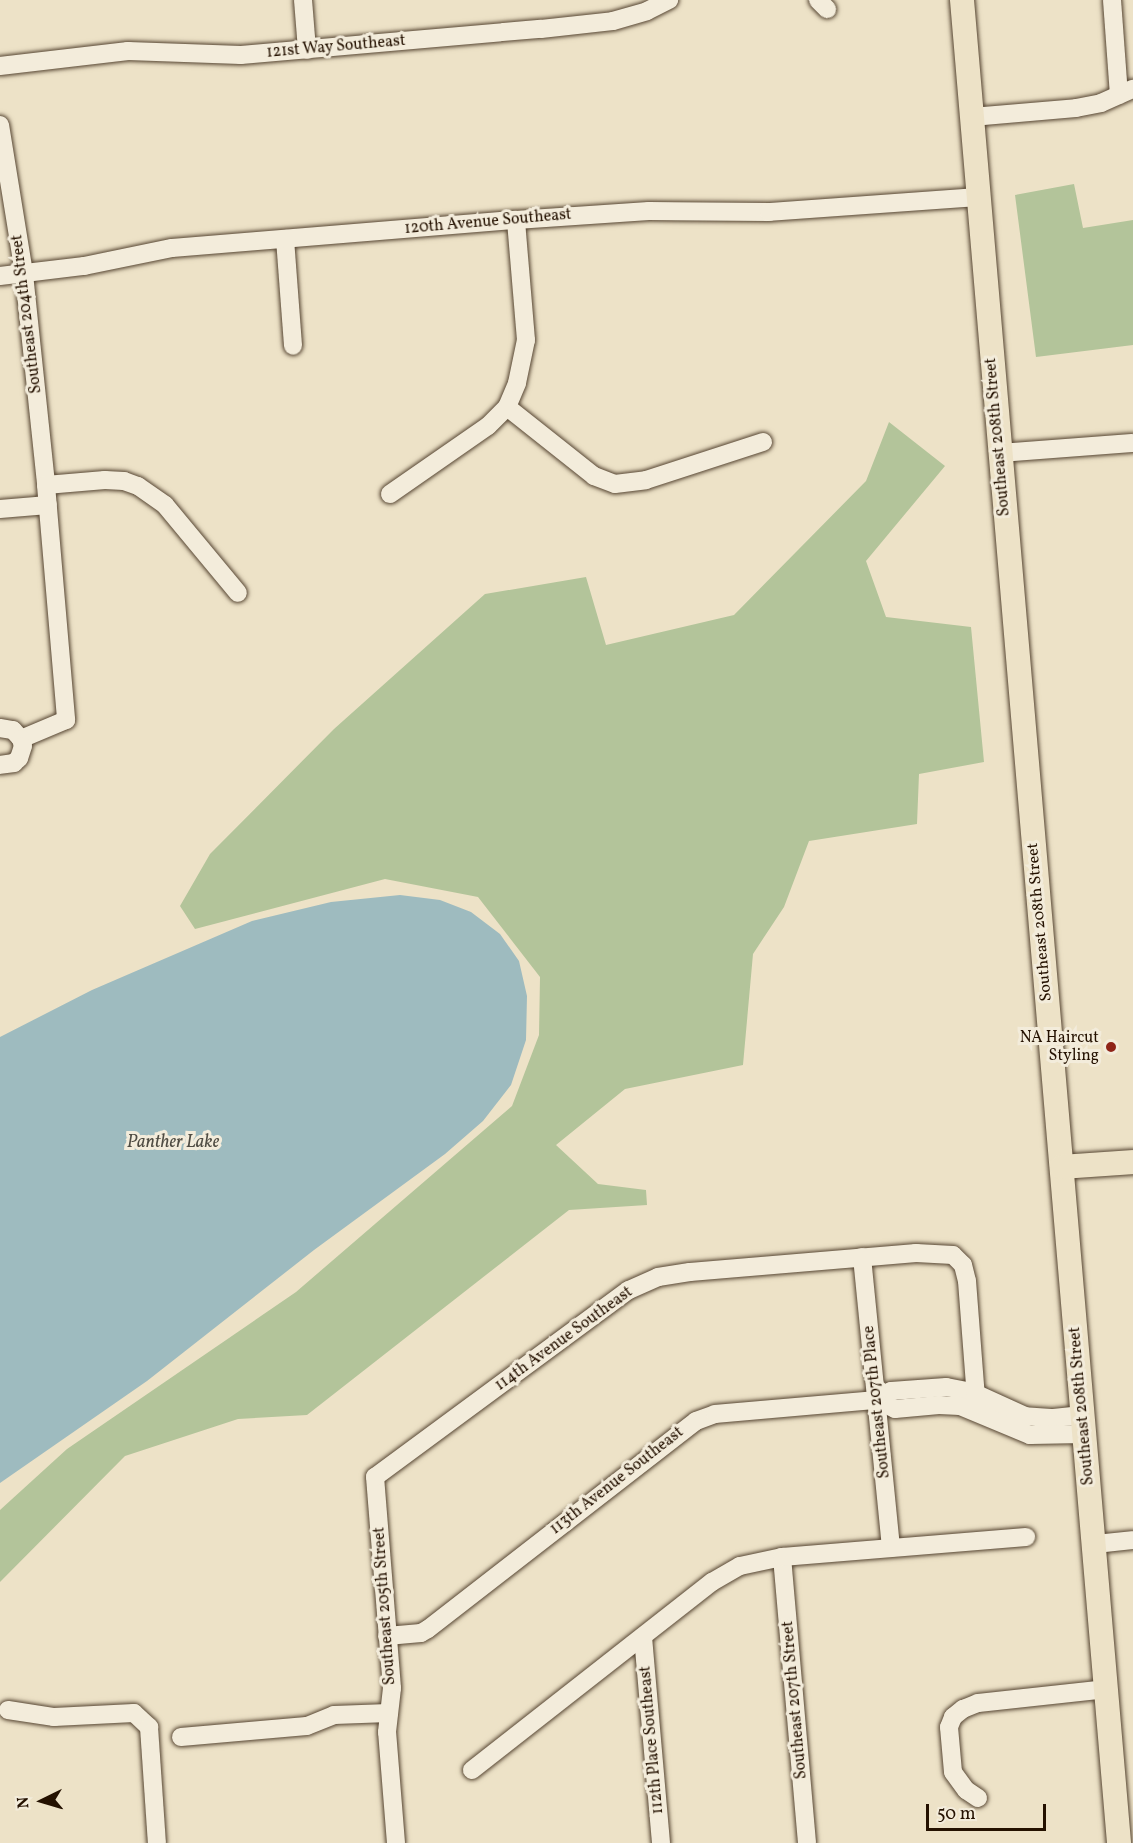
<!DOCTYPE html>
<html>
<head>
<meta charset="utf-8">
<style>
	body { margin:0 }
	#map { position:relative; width:1133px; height:1843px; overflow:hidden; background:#ede2c7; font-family:Vollkorn,serif }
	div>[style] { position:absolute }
	.green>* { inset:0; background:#b3c49a }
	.water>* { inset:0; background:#9ebbbf }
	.roads { filter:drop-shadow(0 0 2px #564532) drop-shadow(0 0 2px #564532) }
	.minor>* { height:18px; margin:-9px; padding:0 9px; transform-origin:9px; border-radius:9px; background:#f3ecdb }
	.major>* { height:24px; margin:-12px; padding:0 12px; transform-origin:12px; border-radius:12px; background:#ede2c7 }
	.dots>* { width:16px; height:16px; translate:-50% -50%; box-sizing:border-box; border:3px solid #f3ecdb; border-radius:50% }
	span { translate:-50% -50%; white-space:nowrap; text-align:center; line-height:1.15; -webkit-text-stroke:6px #f3ecdb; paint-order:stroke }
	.street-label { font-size:16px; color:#241100 }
	.poi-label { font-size:16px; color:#241100 }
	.right { translate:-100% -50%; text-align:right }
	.water-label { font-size:18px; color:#4f4c43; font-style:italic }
	.north { position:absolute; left:12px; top:1771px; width:60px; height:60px; -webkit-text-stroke:4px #f3ecdb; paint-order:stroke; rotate:265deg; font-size:16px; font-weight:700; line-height:24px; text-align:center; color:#241100 }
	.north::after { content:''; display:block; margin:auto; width:21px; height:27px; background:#241100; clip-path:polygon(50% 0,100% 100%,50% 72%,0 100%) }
	.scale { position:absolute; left:926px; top:1804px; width:120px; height:27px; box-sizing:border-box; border:3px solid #241100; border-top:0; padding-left:8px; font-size:18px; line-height:21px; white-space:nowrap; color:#241100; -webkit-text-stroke:4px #f3ecdb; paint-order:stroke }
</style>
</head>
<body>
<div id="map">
	<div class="green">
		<div style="clip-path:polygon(1074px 184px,1083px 228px,1133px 220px,1133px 345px,1036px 357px,1015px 195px)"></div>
		<div style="clip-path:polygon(889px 422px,945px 466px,866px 561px,886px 617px,971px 627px,984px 762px,919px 774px,917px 824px,809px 841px,784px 907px,753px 954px,743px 1065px,625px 1089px,556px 1145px,598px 1184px,646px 1190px,647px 1205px,569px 1210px,307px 1415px,238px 1419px,125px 1456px,0 1582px,0 1510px,67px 1449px,296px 1292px,512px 1106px,539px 1035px,540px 977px,478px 897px,385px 879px,195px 929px,180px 906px,210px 854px,334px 729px,485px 594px,586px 577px,606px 645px,734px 615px,866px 481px)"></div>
	</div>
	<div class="water">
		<div style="clip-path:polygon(400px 895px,440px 900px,471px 912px,500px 934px,519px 961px,527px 996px,526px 1040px,511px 1085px,483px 1121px,445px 1154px,314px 1250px,147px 1381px,0 1483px,0 1037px,92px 990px,252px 921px,331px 902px)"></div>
	</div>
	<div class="roads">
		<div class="minor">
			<div style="left:303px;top:0;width:50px;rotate:85.4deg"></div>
			<div style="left:818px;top:0;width:13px;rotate:45deg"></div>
			<div style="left:1112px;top:0;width:95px;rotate:85.8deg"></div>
			<div style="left:0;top:66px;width:129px;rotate:-6.7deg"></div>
			<div style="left:128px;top:51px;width:113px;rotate:2deg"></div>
			<div style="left:241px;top:55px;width:301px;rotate:-5deg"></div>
			<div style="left:541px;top:29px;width:72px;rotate:-6.3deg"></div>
			<div style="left:613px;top:21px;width:35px;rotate:-16deg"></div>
			<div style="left:647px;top:11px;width:25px;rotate:-27deg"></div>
			<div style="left:972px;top:117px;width:104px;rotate:-4.9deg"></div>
			<div style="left:1076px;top:108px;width:25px;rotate:-11deg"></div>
			<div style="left:1101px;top:103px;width:35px;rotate:-24deg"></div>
			<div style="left:0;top:125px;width:151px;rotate:80.8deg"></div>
			<div style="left:24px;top:274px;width:212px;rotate:84deg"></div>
			<div style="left:46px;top:485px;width:236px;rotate:85.1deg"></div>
			<div style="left:66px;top:720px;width:49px;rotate:157.1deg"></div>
			<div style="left:285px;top:239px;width:107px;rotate:85.7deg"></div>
			<div style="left:0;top:276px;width:85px;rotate:-6.8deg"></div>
			<div style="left:84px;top:266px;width:90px;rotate:-11.6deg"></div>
			<div style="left:172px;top:248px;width:345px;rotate:-4.7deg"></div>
			<div style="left:516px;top:220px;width:133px;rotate:-3.9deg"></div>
			<div style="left:649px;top:211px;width:120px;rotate:0.5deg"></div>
			<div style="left:769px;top:212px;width:211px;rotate:-4.1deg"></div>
			<div style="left:507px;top:407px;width:111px;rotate:38.4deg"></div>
			<div style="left:594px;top:476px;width:22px;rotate:21deg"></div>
			<div style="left:615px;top:484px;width:31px;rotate:-7deg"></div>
			<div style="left:646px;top:480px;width:123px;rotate:-18deg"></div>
			<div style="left:999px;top:453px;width:134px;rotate:-4.3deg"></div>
			<div style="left:46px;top:485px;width:59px;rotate:-4.8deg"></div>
			<div style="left:105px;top:480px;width:19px;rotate:3deg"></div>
			<div style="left:124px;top:481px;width:15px;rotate:20deg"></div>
			<div style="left:138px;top:486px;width:33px;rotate:35deg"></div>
			<div style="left:165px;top:505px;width:114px;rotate:50.3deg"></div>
			<div style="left:390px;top:494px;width:119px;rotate:-34.8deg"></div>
			<div style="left:488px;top:426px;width:27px;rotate:-45deg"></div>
			<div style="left:507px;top:407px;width:26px;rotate:-67deg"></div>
			<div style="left:517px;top:383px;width:44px;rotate:-78.2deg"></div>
			<div style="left:526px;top:340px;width:120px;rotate:-94.8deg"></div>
			<div style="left:0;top:509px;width:48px;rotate:-4.8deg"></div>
			<div style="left:0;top:728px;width:13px;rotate:9deg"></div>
			<div style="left:13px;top:730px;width:12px;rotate:48deg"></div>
			<div style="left:21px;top:739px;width:7px;rotate:74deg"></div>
			<div style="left:23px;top:746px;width:13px;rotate:108deg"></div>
			<div style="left:19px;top:758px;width:7px;rotate:135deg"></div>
			<div style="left:14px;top:763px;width:14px;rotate:172deg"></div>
			<div style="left:862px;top:1257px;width:292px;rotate:84.3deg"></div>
			<div style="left:1082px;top:1415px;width:31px;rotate:174deg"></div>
			<div style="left:1051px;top:1418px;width:26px;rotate:-176deg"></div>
			<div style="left:1025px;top:1416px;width:58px;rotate:-155.6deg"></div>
			<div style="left:972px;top:1392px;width:26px;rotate:-169deg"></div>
			<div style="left:946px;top:1387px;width:55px;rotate:175.8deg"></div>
			<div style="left:891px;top:1391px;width:17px;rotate:149deg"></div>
			<div style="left:876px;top:1400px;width:21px;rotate:25deg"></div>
			<div style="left:895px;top:1409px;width:44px;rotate:-5.2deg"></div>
			<div style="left:939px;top:1405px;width:21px;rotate:3deg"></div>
			<div style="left:960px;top:1406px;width:76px;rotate:22.5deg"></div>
			<div style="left:1030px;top:1435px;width:54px;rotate:-1.1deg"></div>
			<div style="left:1095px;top:1544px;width:38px;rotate:-6deg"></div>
			<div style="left:782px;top:1557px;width:287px;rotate:85deg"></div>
			<div style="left:387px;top:1636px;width:34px;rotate:-5deg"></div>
			<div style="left:421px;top:1633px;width:8px;rotate:-30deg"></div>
			<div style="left:428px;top:1629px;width:339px;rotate:-37.8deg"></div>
			<div style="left:696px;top:1421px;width:20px;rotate:-20deg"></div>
			<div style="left:715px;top:1414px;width:162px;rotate:-5deg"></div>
			<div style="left:643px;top:1637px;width:207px;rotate:85deg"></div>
			<div style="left:8px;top:1710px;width:47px;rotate:8.7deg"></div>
			<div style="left:54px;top:1717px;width:80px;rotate:-2.9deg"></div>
			<div style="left:134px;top:1713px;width:21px;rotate:43deg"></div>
			<div style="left:149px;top:1727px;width:116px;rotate:86.1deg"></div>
			<div style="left:181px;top:1737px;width:126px;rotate:-5deg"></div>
			<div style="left:307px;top:1726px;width:29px;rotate:-22deg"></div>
			<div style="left:334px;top:1715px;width:55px;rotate:-2.1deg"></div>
			<div style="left:472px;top:1770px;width:305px;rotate:-38.1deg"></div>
			<div style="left:712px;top:1582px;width:32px;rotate:-30deg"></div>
			<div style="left:740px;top:1566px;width:43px;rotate:-12.1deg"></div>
			<div style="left:782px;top:1557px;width:245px;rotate:-4.7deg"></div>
			<div style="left:978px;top:1798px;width:14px;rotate:-146deg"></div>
			<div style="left:966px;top:1790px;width:22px;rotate:-126deg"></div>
			<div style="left:953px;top:1772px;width:45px;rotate:-95.1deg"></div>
			<div style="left:949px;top:1727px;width:11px;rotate:-68deg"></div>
			<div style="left:953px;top:1717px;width:13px;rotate:-39deg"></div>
			<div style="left:963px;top:1709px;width:16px;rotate:-22deg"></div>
			<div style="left:978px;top:1703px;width:130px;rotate:-6.2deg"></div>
			<div style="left:396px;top:1843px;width:111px;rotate:-94.6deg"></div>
			<div style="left:387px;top:1732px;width:44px;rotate:-83.5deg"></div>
			<div style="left:392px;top:1688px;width:212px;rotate:-94.6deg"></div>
			<div style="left:375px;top:1477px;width:315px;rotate:-36.4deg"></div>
			<div style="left:629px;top:1290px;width:32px;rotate:-24deg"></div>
			<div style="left:658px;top:1277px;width:32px;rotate:-9deg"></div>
			<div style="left:690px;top:1272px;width:227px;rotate:-4.8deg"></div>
			<div style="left:916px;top:1253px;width:37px;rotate:3deg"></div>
			<div style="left:953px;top:1255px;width:14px;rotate:45deg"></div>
			<div style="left:963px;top:1265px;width:16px;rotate:76deg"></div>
			<div style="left:967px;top:1281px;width:131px;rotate:85.6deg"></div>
		</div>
		<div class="major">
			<div style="left:962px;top:0;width:1850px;rotate:85.13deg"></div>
			<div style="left:1062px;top:1167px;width:71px;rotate:-4deg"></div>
		</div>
	</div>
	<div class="dots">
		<div style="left:1111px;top:1047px;background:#8f2418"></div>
	</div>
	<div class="street-label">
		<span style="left:336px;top:47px;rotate:-5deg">121st Way Southeast</span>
		<span style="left:488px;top:222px;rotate:-5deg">120th Avenue Southeast</span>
		<span style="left:27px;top:314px;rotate:-97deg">Southeast 204th Street</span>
		<span style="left:998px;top:437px;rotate:-95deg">Southeast 208th Street</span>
		<span style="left:1040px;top:922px;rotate:-95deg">Southeast 208th Street</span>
		<span style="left:564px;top:1339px;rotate:-36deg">114th Avenue Southeast</span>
		<span style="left:877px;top:1402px;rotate:-96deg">Southeast 207th Place</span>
		<span style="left:1082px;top:1406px;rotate:-95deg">Southeast 208th Street</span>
		<span style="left:617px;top:1481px;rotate:-38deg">113th Avenue Southeast</span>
		<span style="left:385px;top:1606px;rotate:-94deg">Southeast 205th Street</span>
		<span style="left:795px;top:1700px;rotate:-95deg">Southeast 207th Street</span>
		<span style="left:652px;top:1740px;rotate:-95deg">112th Place Southeast</span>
	</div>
	<div class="poi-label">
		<span class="right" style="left:1099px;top:1047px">NA Haircut<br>Styling</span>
	</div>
	<div class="water-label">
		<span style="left:173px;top:1143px">Panther Lake</span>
	</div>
	<div class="north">N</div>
	<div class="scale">50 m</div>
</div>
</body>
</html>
